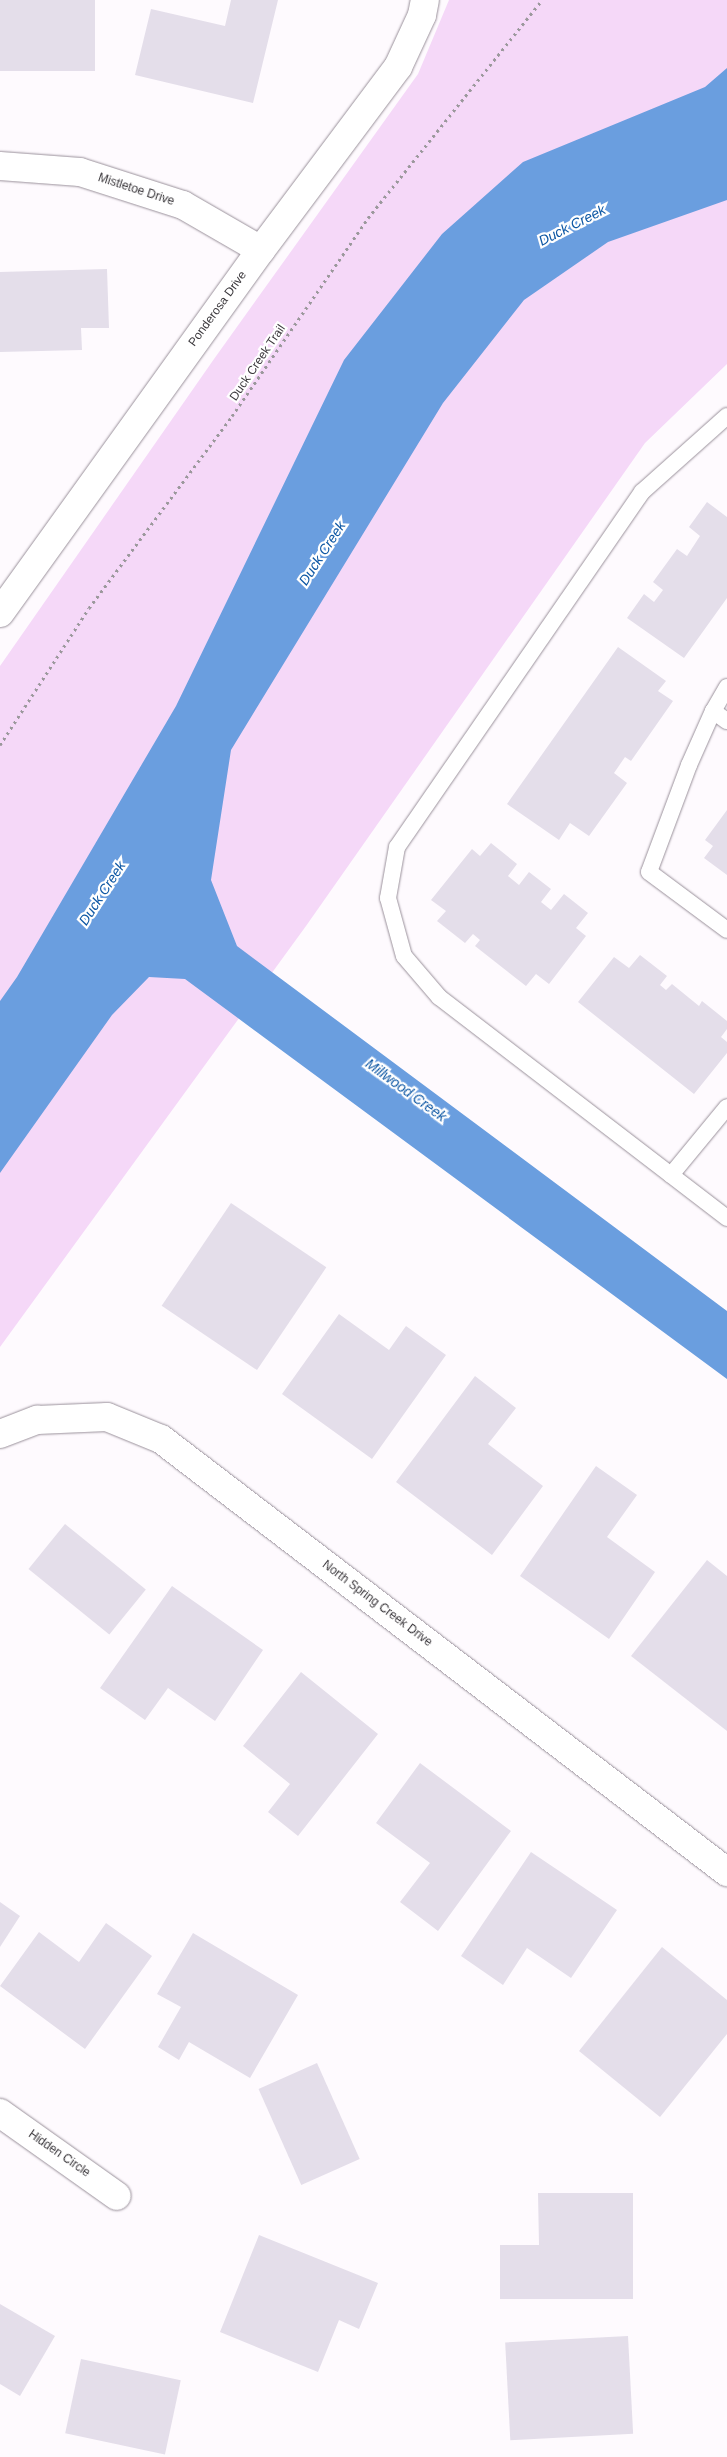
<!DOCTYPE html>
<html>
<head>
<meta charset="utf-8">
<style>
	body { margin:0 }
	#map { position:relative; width:727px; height:2457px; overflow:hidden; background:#fefafe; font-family:Helvetica,sans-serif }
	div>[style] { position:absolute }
	.green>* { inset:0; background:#f5d8f8 }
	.water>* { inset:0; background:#6a9edf }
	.building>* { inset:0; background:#e4deea; transform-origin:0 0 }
	.path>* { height:3px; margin-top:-1.5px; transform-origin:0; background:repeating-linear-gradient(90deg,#9b989c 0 2.5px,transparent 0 6.5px) }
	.roads { filter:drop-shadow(0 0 1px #9a919b) drop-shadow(0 0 1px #9a919b) }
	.service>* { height:16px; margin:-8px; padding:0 8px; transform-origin:8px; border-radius:8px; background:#fff }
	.minor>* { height:28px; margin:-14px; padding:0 14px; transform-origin:14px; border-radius:14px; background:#fff }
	span { translate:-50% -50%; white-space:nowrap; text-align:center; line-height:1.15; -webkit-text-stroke:4.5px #fff; paint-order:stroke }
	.street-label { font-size:12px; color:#3b383c }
	.water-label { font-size:14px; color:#0d57a4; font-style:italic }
</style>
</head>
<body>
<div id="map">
	<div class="green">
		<div style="clip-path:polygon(449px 0,727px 0,727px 364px,645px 443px,306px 926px,0 1347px,0 666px,214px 359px,418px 74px)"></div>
	</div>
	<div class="water">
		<div style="clip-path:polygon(727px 68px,727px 200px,608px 242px,524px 300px,443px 403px,231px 750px,211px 880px,237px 946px,727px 1311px,727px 1379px,185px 979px,149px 977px,112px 1015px,0 1173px,0 1001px,17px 977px,176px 706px,344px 360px,442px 234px,523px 162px,705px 87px)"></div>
	</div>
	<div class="building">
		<div style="left:0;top:0;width:95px;height:71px"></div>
		<div style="clip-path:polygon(231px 0,278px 0,253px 103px,135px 75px,151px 9px,225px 26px)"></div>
		<div style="clip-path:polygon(107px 269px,109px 328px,81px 328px,82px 350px,0 352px,0 272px)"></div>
		<div style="clip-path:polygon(707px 502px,727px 517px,727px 598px,684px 658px,627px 618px,644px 594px,654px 602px,663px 590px,653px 582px,677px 549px,687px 556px,700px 536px,689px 527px)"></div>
		<div style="clip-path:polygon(618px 647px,666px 681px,658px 691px,673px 701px,631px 761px,625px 757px,614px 773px,627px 783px,589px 836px,570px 823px,559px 840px,507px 804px)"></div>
		<div style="clip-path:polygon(727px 810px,727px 875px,704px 858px,713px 846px,705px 840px)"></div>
		<div style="clip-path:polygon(491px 843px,517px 864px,508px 876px,519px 885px,529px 872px,551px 889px,541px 902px,551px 910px,564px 894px,588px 913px,576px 928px,586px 936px,549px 984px,536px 974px,526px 986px,475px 946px,480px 940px,473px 934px,465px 943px,437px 921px,446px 911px,431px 900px,472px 849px,480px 856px)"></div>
		<div style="clip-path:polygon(640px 955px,667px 976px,660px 985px,666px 990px,672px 984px,699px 1006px,702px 1001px,727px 1021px,727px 1029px,721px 1037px,727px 1042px,727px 1053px,694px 1094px,578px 1002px,614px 957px,629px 968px)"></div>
		<div style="left:231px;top:1203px;width:115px;height:124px;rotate:34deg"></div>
		<div style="clip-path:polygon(339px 1314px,389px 1350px,406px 1326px,446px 1355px,372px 1459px,282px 1394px)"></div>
		<div style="clip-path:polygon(475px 1376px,516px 1408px,488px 1444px,543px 1486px,492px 1555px,396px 1482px)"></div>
		<div style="clip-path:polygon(596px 1466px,637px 1495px,607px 1537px,655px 1572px,609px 1639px,520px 1576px)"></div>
		<div style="left:65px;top:1524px;width:104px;height:58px;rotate:39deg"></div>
		<div style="clip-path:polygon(707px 1560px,727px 1576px,727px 1731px,631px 1656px)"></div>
		<div style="clip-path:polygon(172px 1586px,263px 1650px,215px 1721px,168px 1688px,145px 1720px,100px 1688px)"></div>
		<div style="clip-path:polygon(301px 1672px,378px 1734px,298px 1836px,268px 1812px,290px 1784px,243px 1746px)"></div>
		<div style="clip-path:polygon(420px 1763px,511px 1831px,438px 1931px,400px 1902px,430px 1863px,376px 1823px)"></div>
		<div style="clip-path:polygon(531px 1852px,617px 1910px,571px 1978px,527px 1948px,503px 1985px,461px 1956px)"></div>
		<div style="clip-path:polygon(0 1902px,20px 1916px,0 1947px)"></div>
		<div style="clip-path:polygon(106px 1923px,152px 1956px,85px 2049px,0 1986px,39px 1932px,79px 1962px)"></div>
		<div style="clip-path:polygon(193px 1933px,298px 1995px,250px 2078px,189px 2042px,179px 2060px,158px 2047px,181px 2007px,157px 1994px)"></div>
		<div style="clip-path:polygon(662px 1947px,727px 2000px,727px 2034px,660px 2117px,579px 2051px)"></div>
		<div style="left:317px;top:2063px;width:105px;height:64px;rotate:66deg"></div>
		<div style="clip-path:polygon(538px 2193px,633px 2193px,633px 2299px,500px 2299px,500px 2245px,539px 2245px)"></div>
		<div style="clip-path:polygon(259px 2235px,378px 2283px,359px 2329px,339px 2320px,318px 2372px,220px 2332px)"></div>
		<div style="clip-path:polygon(0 2304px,55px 2336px,20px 2396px,0 2384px)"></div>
		<div style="left:628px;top:2336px;width:98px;height:123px;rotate:87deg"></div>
		<div style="left:81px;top:2359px;width:102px;height:76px;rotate:12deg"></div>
	</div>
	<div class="path">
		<div style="left:0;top:745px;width:163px;rotate:-57deg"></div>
		<div style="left:89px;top:608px;width:239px;rotate:-53.3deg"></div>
		<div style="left:232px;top:416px;width:240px;rotate:-55.5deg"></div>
		<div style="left:368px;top:218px;width:279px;rotate:-51.4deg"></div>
	</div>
	<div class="roads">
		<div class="service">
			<div style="left:727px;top:416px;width:114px;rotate:138.2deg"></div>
			<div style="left:642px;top:492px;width:431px;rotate:124.6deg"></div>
			<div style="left:397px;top:847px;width:52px;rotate:100deg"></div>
			<div style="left:388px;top:898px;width:60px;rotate:74.6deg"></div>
			<div style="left:404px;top:956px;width:54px;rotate:49.5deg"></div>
			<div style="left:439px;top:997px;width:363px;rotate:37.5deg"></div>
			<div style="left:727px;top:687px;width:28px;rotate:120deg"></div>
			<div style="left:713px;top:711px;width:59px;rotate:114deg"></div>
			<div style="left:689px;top:765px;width:114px;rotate:110.5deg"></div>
			<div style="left:649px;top:872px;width:97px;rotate:36.6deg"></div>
			<div style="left:713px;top:711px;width:17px;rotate:36deg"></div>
			<div style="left:671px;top:1175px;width:88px;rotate:-50.5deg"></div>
		</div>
		<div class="minor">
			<div style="left:0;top:166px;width:80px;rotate:4.3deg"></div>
			<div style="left:80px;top:172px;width:108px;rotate:17.8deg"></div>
			<div style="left:183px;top:205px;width:90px;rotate:30deg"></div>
			<div style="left:0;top:613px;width:447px;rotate:-54.3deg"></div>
			<div style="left:261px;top:250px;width:229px;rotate:-53.2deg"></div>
			<div style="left:398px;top:67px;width:57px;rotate:-65.2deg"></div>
			<div style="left:422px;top:15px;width:15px;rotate:-79deg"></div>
			<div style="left:0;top:1434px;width:40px;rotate:-21deg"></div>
			<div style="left:37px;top:1420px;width:70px;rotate:-2.5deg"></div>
			<div style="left:107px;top:1417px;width:58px;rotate:22.2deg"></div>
			<div style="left:161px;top:1439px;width:713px;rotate:37.42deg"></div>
			<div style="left:0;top:2113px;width:143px;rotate:35.4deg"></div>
		</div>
	</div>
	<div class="street-label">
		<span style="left:136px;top:190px;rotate:18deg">Mistletoe Drive</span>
		<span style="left:218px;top:309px;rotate:-54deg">Ponderosa Drive</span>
		<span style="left:258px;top:363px;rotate:-56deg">Duck Creek Trail</span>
		<span style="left:377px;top:1604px;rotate:37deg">North Spring Creek Drive</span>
		<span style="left:59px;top:2154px;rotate:35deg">Hidden Circle</span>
	</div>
	<div class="water-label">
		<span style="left:572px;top:225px;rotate:-27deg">Duck Creek</span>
		<span style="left:322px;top:553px;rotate:-57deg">Duck Creek</span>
		<span style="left:102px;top:893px;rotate:-57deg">Duck Creek</span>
		<span style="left:406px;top:1090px;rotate:36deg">Millwood Creek</span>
	</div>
</div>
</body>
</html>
